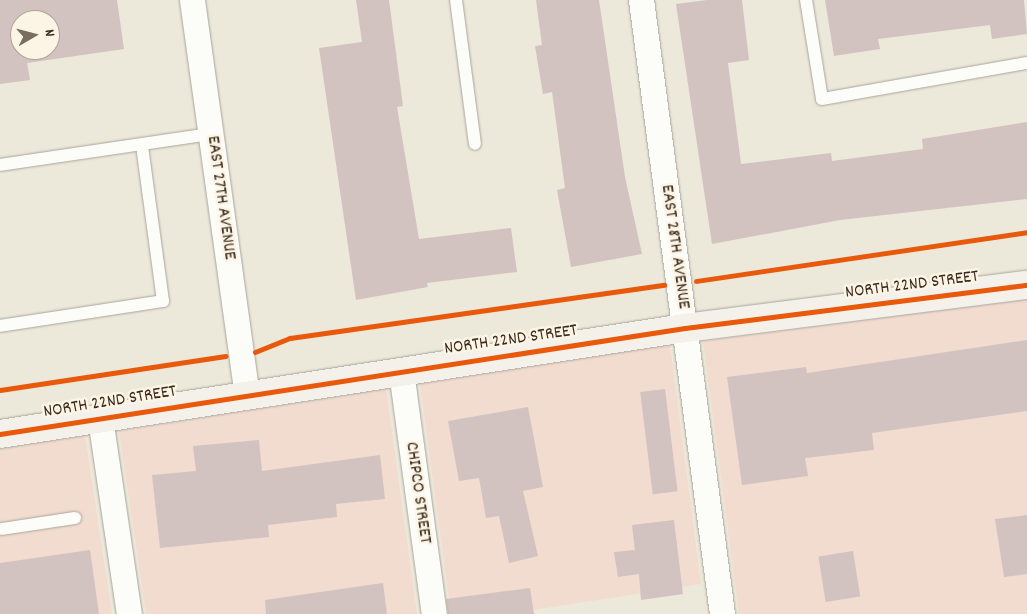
<!DOCTYPE html>
<html>
<head>
<meta charset="utf-8">
<style>
	body { margin:0 }
	#map { position:relative; width:1027px; height:614px; overflow:hidden; background:#ece8da; font-family:Dekko,sans-serif }
	div>[style] { position:absolute }
	.built>* { inset:0; background:#f2dbcf }
	.building>* { inset:0; background:#d2c3c1; transform-origin:0 0 }
	.roads { filter:drop-shadow(0 0 1px #a8a49b) drop-shadow(0 0 1px #a8a49b) }
	.service>* { height:12px; margin:-6px; padding:0 6px; transform-origin:6px; border-radius:6px; background:#fcfcf9 }
	.minor>* { height:25px; margin:-12.5px; padding:0 12.5px; transform-origin:12.5px; border-radius:12.5px; background:#fcfcf9 }
	.secondary>* { height:28px; margin:-14px; padding:0 14px; transform-origin:14px; border-radius:14px; background:#f4f1eb }
	.cycleway>* { height:5px; margin:-2.5px; padding:0 2.5px; transform-origin:2.5px; border-radius:2.5px; background:#e8590c }
	span { translate:-50% -50%; white-space:nowrap; text-align:center; line-height:1.15; -webkit-text-stroke:5px #fcf5e5; paint-order:stroke }
	.street-label { font-size:18px; color:#3b2a1e }
	.north { position:absolute; left:10px; top:10px; width:50px; height:50px; box-sizing:border-box; background:#fcf5e5; border:1px solid #afa495; border-radius:50%; rotate:82deg; font-size:14px; font-weight:700; line-height:20px; text-align:center; color:#3b2a1e }
	.north::after { content:''; display:block; margin:auto; width:18px; height:22px; background:#796c60; clip-path:polygon(50% 0,100% 100%,50% 72%,0 100%) }
</style>
</head>
<body>
<div id="map">
	<div class="built">
		<div style="clip-path:polygon(1027px 299px,1027px 614px,739px 614px,703px 341px)"></div>
		<div style="clip-path:polygon(670px 345px,701px 584px,507px 614px,451px 614px,420px 384px)"></div>
		<div style="clip-path:polygon(386px 389px,417px 614px,146px 614px,119px 431px)"></div>
		<div style="clip-path:polygon(85px 436px,112px 614px,0 614px,0 449px)"></div>
	</div>
	<div class="building">
		<div style="clip-path:polygon(evenodd,0 0,117px 0,124px 49px,27px 63px,30px 80px,0 84px,0 0,20px 20px,50px 20px,50px 50px,20px 50px,20px 20px)"></div>
		<div style="clip-path:polygon(356px 0,389px 0,403px 106px,397px 107px,419px 239px,511px 228px,517px 272px,427px 283px,428px 287px,356px 300px,319px 48px,362px 42px)"></div>
		<div style="clip-path:polygon(536px 0,599px 0,625px 177px,642px 254px,571px 267px,557px 190px,565px 188px,552px 92px,543px 94px,535px 46px,542px 45px)"></div>
		<div style="clip-path:polygon(707px 0,742px 0,749px 60px,728px 63px,741px 164px,831px 153px,832px 161px,923px 149px,922px 139px,1027px 122px,1027px 199px,840px 220px,712px 244px,676px 4px)"></div>
		<div style="clip-path:polygon(825px 0,1024px 0,1027px 34px,992px 39px,990px 25px,878px 39px,880px 49px,834px 56px)"></div>
		<div style="clip-path:polygon(1027px 340px,1027px 411px,872px 433px,874px 450px,805px 458px,808px 476px,742px 485px,727px 377px,806px 367px,807px 373px)"></div>
		<div style="left:665px;top:389px;width:103px;height:25px;rotate:83deg"></div>
		<div style="clip-path:polygon(528px 407px,543px 487px,523px 491px,538px 556px,509px 563px,499px 516px,486px 518px,479px 478px,459px 481px,448px 421px)"></div>
		<div style="clip-path:polygon(259px 440px,262px 471px,380px 455px,385px 499px,336px 504px,337px 517px,268px 525px,269px 537px,160px 548px,152px 475px,196px 471px,193px 446px)"></div>
		<div style="clip-path:polygon(1027px 515px,1027px 574px,1004px 577px,995px 519px)"></div>
		<div style="clip-path:polygon(674px 520px,683px 594px,641px 600px,639px 574px,618px 577px,614px 552px,635px 550px,632px 525px)"></div>
		<div style="clip-path:polygon(90px 550px,99px 614px,0 614px,0 563px)"></div>
		<div style="left:853px;top:551px;width:46px;height:35px;rotate:81deg"></div>
		<div style="clip-path:polygon(383px 583px,387px 614px,266px 614px,265px 600px)"></div>
		<div style="clip-path:polygon(530px 588px,534px 614px,448px 614px,446px 599px)"></div>
	</div>
	<div class="roads">
		<div class="service">
			<div style="left:456px;top:0;width:145px;rotate:82.5deg"></div>
			<div style="left:806px;top:0;width:100px;rotate:80.8deg"></div>
			<div style="left:822px;top:99px;width:208px;rotate:-10deg"></div>
			<div style="left:0;top:165px;width:213px;rotate:-8.4deg"></div>
			<div style="left:0;top:326px;width:165px;rotate:-8.7deg"></div>
			<div style="left:163px;top:301px;width:156px;rotate:-97.7deg"></div>
			<div style="left:2px;top:529px;width:74px;rotate:-8.6deg"></div>
		</div>
		<div class="minor">
			<div style="left:192px;top:0;width:399px;rotate:82.1deg"></div>
			<div style="left:641px;top:0;width:619px;rotate:82.48deg"></div>
			<div style="left:401px;top:371px;width:245px;rotate:82.3deg"></div>
			<div style="left:100px;top:418px;width:198px;rotate:81.6deg"></div>
		</div>
		<div class="secondary">
			<div style="left:0;top:434px;width:693px;rotate:-8.8deg"></div>
			<div style="left:685px;top:328px;width:345px;rotate:-7.2deg"></div>
		</div>
	</div>
	<div class="cycleway">
		<div style="left:696px;top:281px;width:335px;rotate:-8.4deg"></div>
		<div style="left:255px;top:352px;width:38px;rotate:-22deg"></div>
		<div style="left:290px;top:338px;width:378px;rotate:-8.1deg"></div>
		<div style="left:0;top:390px;width:228px;rotate:-8.6deg"></div>
		<div style="left:0;top:434px;width:693px;rotate:-8.8deg"></div>
		<div style="left:685px;top:328px;width:345px;rotate:-7.2deg"></div>
	</div>
	<div class="street-label">
		<span style="left:220px;top:198px;rotate:82deg">EAST 27TH AVENUE</span>
		<span style="left:674px;top:247px;rotate:82deg">EAST 28TH AVENUE</span>
		<span style="left:912px;top:286px;rotate:-7deg">NORTH 22ND STREET</span>
		<span style="left:511px;top:341px;rotate:-8deg">NORTH 22ND STREET</span>
		<span style="left:110px;top:403px;rotate:-9deg">NORTH 22ND STREET</span>
		<span style="left:417px;top:493px;rotate:82deg">CHIPCO STREET</span>
	</div>
	<div class="north">N</div>
</div>
</body>
</html>
